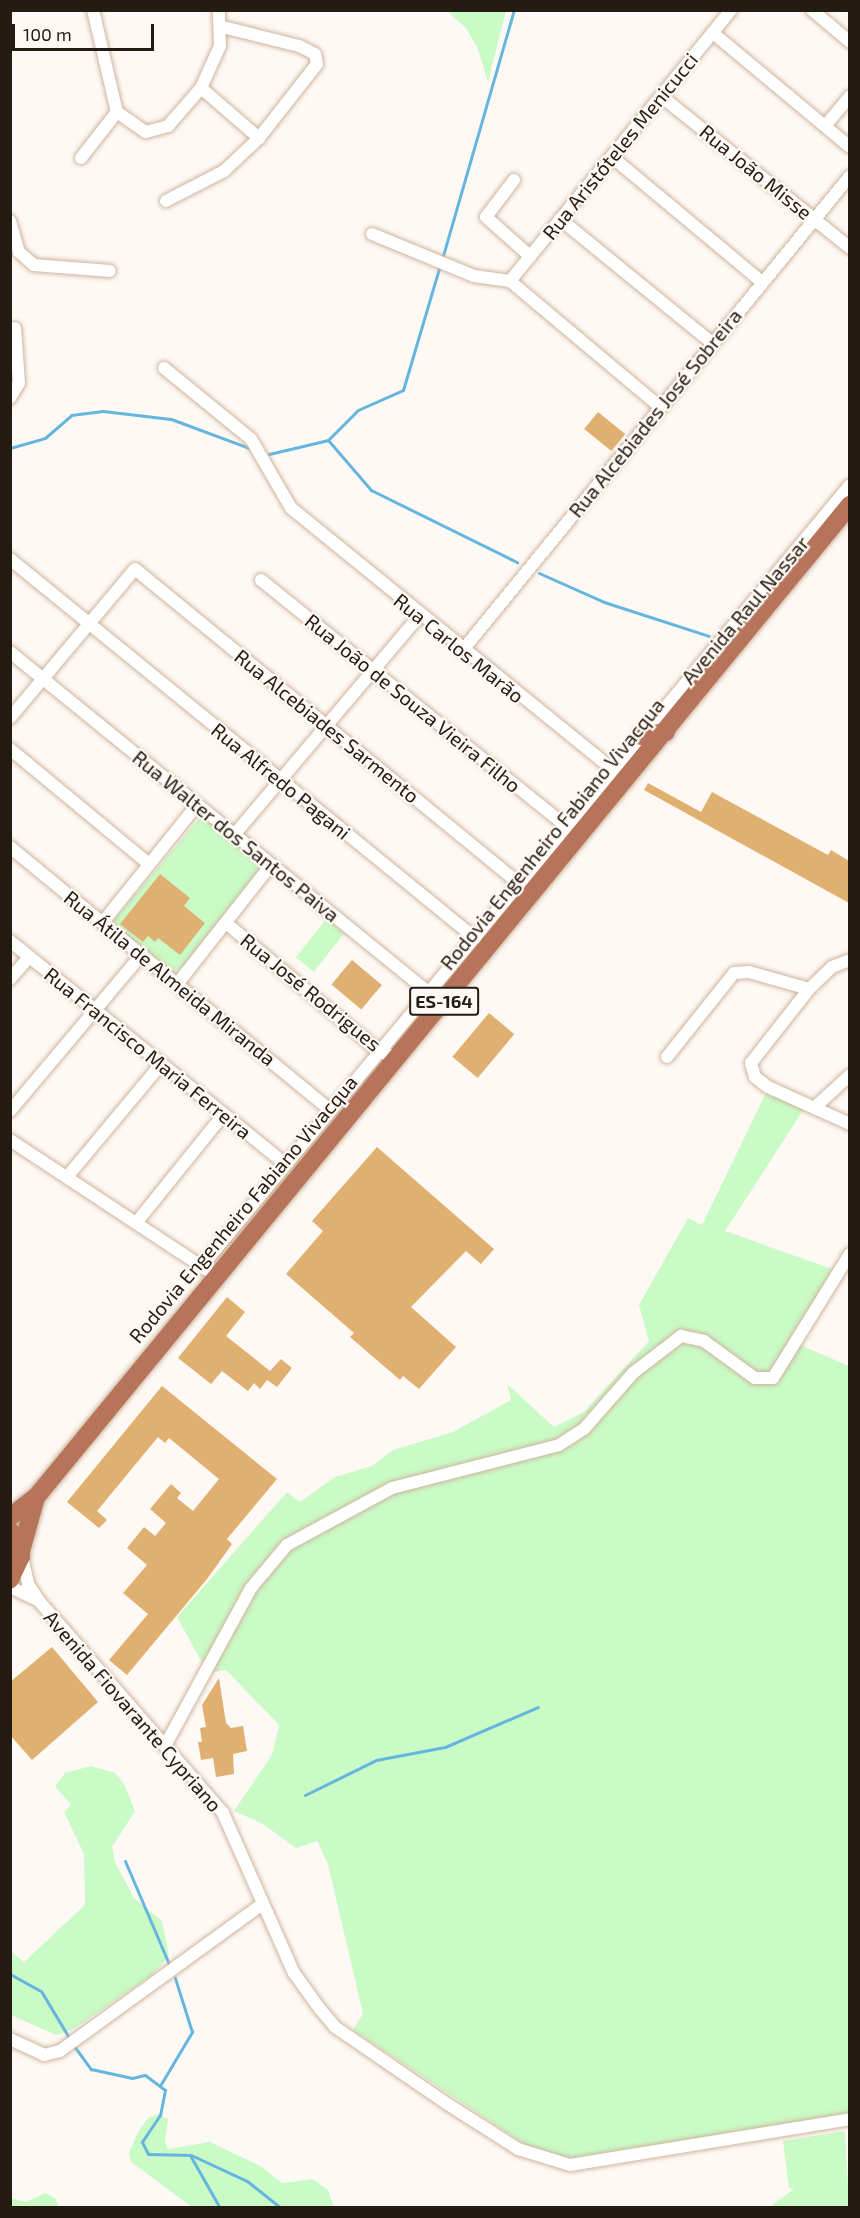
<!DOCTYPE html>
<html>
<head>
<meta charset="utf-8">
<style>
	body { margin:0 }
	#map { position:relative; width:860px; height:2218px; overflow:hidden; background:#fef9f4; font-family:"Exo 2",sans-serif }
	div>[style] { position:absolute }
	.green>* { inset:0; background:#cafac6; transform-origin:0 0 }
	.stream>* { height:3px; margin:-1.5px; padding:0 1.5px; transform-origin:1.5px; border-radius:1.5px; background:#65b6de }
	.building>* { inset:0; background:#e0b071; transform-origin:0 0 }
	.roads { filter:drop-shadow(0 0 2px #ceb49d) drop-shadow(0 0 2px #ceb49d) }
	.minor>* { height:12px; margin:-6px; padding:0 6px; transform-origin:6px; border-radius:6px; background:#fff }
	.highway>* { height:18px; margin:-9px; padding:0 9px; transform-origin:9px; border-radius:9px; background:#b6745a }
	span { translate:-50% -50%; white-space:nowrap; text-align:center; line-height:1.15; -webkit-text-stroke:4.5px #fef9f4; paint-order:stroke }
	.shield-label span { padding:2px 4px; background:#fef9f4; border:2px solid; border-radius:4px; -webkit-text-stroke-width:0 }
	.shield-label { font-size:18px; color:#241b12; font-weight:700 }
	.street-label { font-size:20px; color:#241b12 }
	.frame { position:absolute; inset:0; border:12px solid #241b12; pointer-events:none }
	.scale { position:absolute; left:12px; top:24px; width:142px; height:27px; box-sizing:border-box; border:3px solid #241b12; border-top:0; padding-left:8px; font-size:18px; line-height:21px; white-space:nowrap; color:#241b12; -webkit-text-stroke:4px #fef9f4; paint-order:stroke }
</style>
</head>
<body>
<div id="map">
	<div class="green">
		<div style="clip-path:polygon(447px 11px,506px 11px,488px 82px,478px 49px,466px 28px)"></div>
		<div style="clip-path:polygon(202px 815px,264px 864px,183px 967px,173px 971px,117px 928px,114px 920px)"></div>
		<div style="left:326px;top:919px;width:23px;height:49px;rotate:38deg"></div>
		<div style="clip-path:polygon(766px 1093px,804px 1109px,725px 1231px,832px 1269px,791px 1341px,849px 1366px,849px 2114px,581px 2161px,538px 2153px,353px 2030px,363px 2014px,328px 1864px,317px 1841px,296px 1848px,263px 1824px,234px 1811px,272px 1755px,279px 1725px,226px 1670px,208px 1673px,177px 1617px,287px 1492px,300px 1502px,335px 1477px,372px 1466px,393px 1450px,453px 1432px,511px 1400px,507px 1384px,554px 1427px,584px 1412px,649px 1341px,639px 1305px,688px 1218px,702px 1225px)"></div>
		<div style="clip-path:polygon(91px 1766px,115px 1773px,124px 1784px,135px 1811px,112px 1847px,115px 1862px,134px 1898px,162px 1921px,169px 1956px,152px 1975px,72px 2030px,56px 2035px,11px 2015px,11px 1952px,24px 1962px,85px 1905px,84px 1854px,64px 1812px,71px 1805px,55px 1786px,65px 1773px)"></div>
		<div style="clip-path:polygon(158px 2114px,168px 2119px,165px 2142px,168px 2149px,210px 2142px,262px 2167px,282px 2183px,313px 2179px,328px 2190px,334px 2207px,192px 2207px,131px 2162px,129px 2153px,138px 2132px,148px 2118px)"></div>
		<div style="clip-path:polygon(845px 2131px,849px 2207px,769px 2207px,794px 2189px,789px 2188px,783px 2141px)"></div>
		<div style="clip-path:polygon(45px 2193px,55px 2198px,59px 2207px,11px 2207px,11px 2198px,26px 2202px)"></div>
	</div>
	<div class="stream">
		<div style="left:442px;top:259px;width:259px;rotate:-73.9deg"></div>
		<div style="left:328px;top:440px;width:66px;rotate:49.3deg"></div>
		<div style="left:371px;top:490px;width:163px;rotate:26.3deg"></div>
		<div style="left:10px;top:448px;width:36px;rotate:-16deg"></div>
		<div style="left:45px;top:438px;width:35px;rotate:-41deg"></div>
		<div style="left:71px;top:415px;width:32px;rotate:-7deg"></div>
		<div style="left:103px;top:411px;width:68px;rotate:6.7deg"></div>
		<div style="left:171px;top:419px;width:83px;rotate:20.4deg"></div>
		<div style="left:269px;top:454px;width:61px;rotate:-13.3deg"></div>
		<div style="left:328px;top:440px;width:42px;rotate:-45deg"></div>
		<div style="left:358px;top:410px;width:49px;rotate:-24deg"></div>
		<div style="left:403px;top:390px;width:130px;rotate:-73.5deg"></div>
		<div style="left:539px;top:573px;width:71px;rotate:24deg"></div>
		<div style="left:604px;top:602px;width:110px;rotate:17.9deg"></div>
		<div style="left:305px;top:1795px;width:79px;rotate:-26.2deg"></div>
		<div style="left:376px;top:1760px;width:70px;rotate:-10.7deg"></div>
		<div style="left:445px;top:1747px;width:101px;rotate:-23.3deg"></div>
		<div style="left:125px;top:1861px;width:112px;rotate:66.9deg"></div>
		<div style="left:10px;top:1974px;width:35px;rotate:29deg"></div>
		<div style="left:41px;top:1991px;width:58px;rotate:59deg"></div>
		<div style="left:74px;top:2046px;width:29px;rotate:54deg"></div>
		<div style="left:91px;top:2069px;width:42px;rotate:12.4deg"></div>
		<div style="left:132px;top:2078px;width:13px;rotate:-13deg"></div>
		<div style="left:145px;top:2075px;width:25px;rotate:37deg"></div>
		<div style="left:165px;top:2090px;width:25px;rotate:101deg"></div>
		<div style="left:160px;top:2115px;width:32px;rotate:124deg"></div>
		<div style="left:142px;top:2142px;width:13px;rotate:63deg"></div>
		<div style="left:148px;top:2154px;width:43px;rotate:1.3deg"></div>
		<div style="left:191px;top:2155px;width:62px;rotate:24.9deg"></div>
		<div style="left:247px;top:2181px;width:43px;rotate:38.5deg"></div>
		<div style="left:161px;top:2084px;width:61px;rotate:-59.2deg"></div>
		<div style="left:192px;top:2032px;width:57px;rotate:-107.5deg"></div>
		<div style="left:191px;top:2157px;width:59px;rotate:60.4deg"></div>
	</div>
	<div class="building">
		<div style="left:598px;top:412px;width:35px;height:22px;rotate:39deg"></div>
		<div style="clip-path:polygon(648px 783px,701px 812px,712px 792px,828px 855px,831px 850px,849px 861px,849px 903px,644px 790px)"></div>
		<div style="clip-path:polygon(160px 874px,190px 898px,184px 906px,205px 923px,180px 955px,158px 938px,155px 942px,148px 936px,143px 942px,120px 924px)"></div>
		<div style="left:352px;top:960px;width:39px;height:32px;rotate:40deg"></div>
		<div style="left:489px;top:1013px;width:33px;height:57px;rotate:40deg"></div>
		<div style="clip-path:polygon(377px 1147px,494px 1249px,481px 1264px,466px 1251px,411px 1307px,456px 1347px,419px 1389px,403px 1376px,400px 1380px,350px 1337px,354px 1333px,286px 1274px,323px 1231px,312px 1221px)"></div>
		<div style="clip-path:polygon(227px 1297px,245px 1312px,226px 1336px,270px 1371px,281px 1359px,292px 1368px,277px 1387px,267px 1380px,260px 1389px,254px 1383px,248px 1391px,222px 1371px,211px 1384px,178px 1358px)"></div>
		<div style="clip-path:polygon(162px 1386px,277px 1479px,227px 1539px,232px 1544px,207px 1579px,127px 1675px,109px 1660px,148px 1614px,123px 1593px,147px 1565px,127px 1548px,144px 1527px,155px 1536px,166px 1523px,150px 1509px,171px 1484px,181px 1493px,177px 1498px,193px 1511px,219px 1479px,169px 1438px,165px 1443px,158px 1437px,97px 1511px,107px 1520px,99px 1528px,67px 1502px)"></div>
		<div style="clip-path:polygon(52px 1647px,98px 1702px,32px 1760px,10px 1735px,10px 1682px)"></div>
		<div style="clip-path:polygon(219px 1678px,226px 1723px,231px 1728px,243px 1726px,247px 1751px,233px 1754px,234px 1774px,216px 1777px,213px 1758px,201px 1760px,198px 1742px,202px 1742px,200px 1728px,206px 1727px,202px 1705px)"></div>
	</div>
	<div class="roads">
		<div class="minor">
			<div style="left:93px;top:10px;width:105px;rotate:76.8deg"></div>
			<div style="left:117px;top:112px;width:35px;rotate:35deg"></div>
			<div style="left:146px;top:132px;width:23px;rotate:-15deg"></div>
			<div style="left:168px;top:126px;width:50px;rotate:-49deg"></div>
			<div style="left:201px;top:88px;width:46px;rotate:-65.7deg"></div>
			<div style="left:220px;top:46px;width:36px;rotate:-92deg"></div>
			<div style="left:812px;top:10px;width:50px;rotate:40.1deg"></div>
			<div style="left:713px;top:33px;width:178px;rotate:39.8deg"></div>
			<div style="left:201px;top:88px;width:77px;rotate:40.8deg"></div>
			<div style="left:661px;top:96px;width:243px;rotate:38.8deg"></div>
			<div style="left:825px;top:126px;width:39px;rotate:-50deg"></div>
			<div style="left:612px;top:157px;width:195px;rotate:39.8deg"></div>
			<div style="left:81px;top:158px;width:58px;rotate:-52deg"></div>
			<div style="left:514px;top:180px;width:46px;rotate:127.1deg"></div>
			<div style="left:486px;top:217px;width:59px;rotate:41.6deg"></div>
			<div style="left:166px;top:201px;width:65px;rotate:-27.3deg"></div>
			<div style="left:224px;top:171px;width:48px;rotate:-43.3deg"></div>
			<div style="left:259px;top:138px;width:94px;rotate:-51.9deg"></div>
			<div style="left:317px;top:64px;width:10px;rotate:-101deg"></div>
			<div style="left:315px;top:54px;width:18px;rotate:-153deg"></div>
			<div style="left:299px;top:46px;width:78px;rotate:-166deg"></div>
			<div style="left:560px;top:219px;width:196px;rotate:39.2deg"></div>
			<div style="left:10px;top:221px;width:32px;rotate:74deg"></div>
			<div style="left:19px;top:252px;width:20px;rotate:41deg"></div>
			<div style="left:34px;top:265px;width:76px;rotate:4.5deg"></div>
			<div style="left:372px;top:234px;width:110px;rotate:22.4deg"></div>
			<div style="left:474px;top:276px;width:36px;rotate:8deg"></div>
			<div style="left:510px;top:281px;width:196px;rotate:40deg"></div>
			<div style="left:510px;top:281px;width:350px;rotate:-50.8deg"></div>
			<div style="left:164px;top:368px;width:112px;rotate:39.2deg"></div>
			<div style="left:251px;top:439px;width:80px;rotate:59.9deg"></div>
			<div style="left:291px;top:508px;width:414px;rotate:39.1deg"></div>
			<div style="left:10px;top:398px;width:17px;rotate:-59deg"></div>
			<div style="left:19px;top:383px;width:55px;rotate:-94.2deg"></div>
			<div style="left:10px;top:559px;width:600px;rotate:39.18deg"></div>
			<div style="left:261px;top:580px;width:392px;rotate:38.9deg"></div>
			<div style="left:462px;top:651px;width:613px;rotate:-50.76deg"></div>
			<div style="left:10px;top:652px;width:539px;rotate:39.12deg"></div>
			<div style="left:10px;top:718px;width:194px;rotate:-50deg"></div>
			<div style="left:135px;top:569px;width:495px;rotate:39.3deg"></div>
			<div style="left:10px;top:749px;width:180px;rotate:39.6deg"></div>
			<div style="left:234px;top:835px;width:287px;rotate:-49.8deg"></div>
			<div style="left:10px;top:847px;width:414px;rotate:39.4deg"></div>
			<div style="left:103px;top:922px;width:150px;rotate:-51.2deg"></div>
			<div style="left:226px;top:923px;width:201px;rotate:40deg"></div>
			<div style="left:380px;top:1052px;width:8px;rotate:14deg"></div>
			<div style="left:10px;top:941px;width:354px;rotate:39deg"></div>
			<div style="left:850px;top:960px;width:19px;rotate:159deg"></div>
			<div style="left:832px;top:967px;width:32px;rotate:136deg"></div>
			<div style="left:809px;top:989px;width:94px;rotate:128.1deg"></div>
			<div style="left:751px;top:1063px;width:15px;rotate:74deg"></div>
			<div style="left:755px;top:1077px;width:16px;rotate:38deg"></div>
			<div style="left:768px;top:1087px;width:90px;rotate:24.3deg"></div>
			<div style="left:10px;top:979px;width:29px;rotate:-49deg"></div>
			<div style="left:178px;top:983px;width:150px;rotate:-51.8deg"></div>
			<div style="left:667px;top:1057px;width:107px;rotate:-51.4deg"></div>
			<div style="left:734px;top:973px;width:15px;rotate:-4deg"></div>
			<div style="left:749px;top:972px;width:62px;rotate:15.8deg"></div>
			<div style="left:814px;top:1108px;width:49px;rotate:-42.5deg"></div>
			<div style="left:10px;top:1111px;width:205px;rotate:-49.9deg"></div>
			<div style="left:10px;top:1140px;width:236px;rotate:33.4deg"></div>
			<div style="left:67px;top:1177px;width:147px;rotate:-50.2deg"></div>
			<div style="left:136px;top:1223px;width:139px;rotate:-51.1deg"></div>
			<div style="left:201px;top:1267px;width:1016px;rotate:-50.31deg"></div>
			<div style="left:22px;top:1557px;width:28px;rotate:77deg"></div>
			<div style="left:28px;top:1584px;width:20px;rotate:57deg"></div>
			<div style="left:39px;top:1601px;width:281px;rotate:49deg"></div>
			<div style="left:223px;top:1813px;width:175px;rotate:66.1deg"></div>
			<div style="left:294px;top:1973px;width:44px;rotate:54.2deg"></div>
			<div style="left:320px;top:2009px;width:23px;rotate:50deg"></div>
			<div style="left:335px;top:2027px;width:138px;rotate:34.4deg"></div>
			<div style="left:449px;top:2105px;width:82px;rotate:32.5deg"></div>
			<div style="left:518px;top:2149px;width:54px;rotate:17.1deg"></div>
			<div style="left:570px;top:2165px;width:284px;rotate:-9.3deg"></div>
			<div style="left:10px;top:1587px;width:29px;rotate:25deg"></div>
			<div style="left:166px;top:1744px;width:178px;rotate:-61.4deg"></div>
			<div style="left:251px;top:1588px;width:56px;rotate:-50.1deg"></div>
			<div style="left:287px;top:1545px;width:119px;rotate:-28.5deg"></div>
			<div style="left:392px;top:1488px;width:172px;rotate:-14.4deg"></div>
			<div style="left:559px;top:1445px;width:30px;rotate:-33deg"></div>
			<div style="left:584px;top:1429px;width:74px;rotate:-48.8deg"></div>
			<div style="left:633px;top:1373px;width:61px;rotate:-37.6deg"></div>
			<div style="left:681px;top:1336px;width:24px;rotate:12deg"></div>
			<div style="left:704px;top:1341px;width:63px;rotate:36deg"></div>
			<div style="left:755px;top:1378px;width:18px"></div>
			<div style="left:773px;top:1378px;width:146px;rotate:-58.2deg"></div>
			<div style="left:10px;top:2039px;width:38px;rotate:25deg"></div>
			<div style="left:44px;top:2055px;width:16px;rotate:-14deg"></div>
			<div style="left:60px;top:2051px;width:250px;rotate:-36deg"></div>
		</div>
		<div class="highway">
			<div style="left:641px;top:736px;width:25px;rotate:-9deg"></div>
			<div style="left:10px;top:1517px;width:34px;rotate:-38deg"></div>
			<div style="left:37px;top:1496px;width:1282px;rotate:-50.64deg"></div>
			<div style="left:10px;top:1531px;width:16px;rotate:52deg"></div>
			<div style="left:20px;top:1544px;width:12px;rotate:85deg"></div>
			<div style="left:21px;top:1556px;width:26px;rotate:115deg"></div>
			<div style="left:21px;top:1551px;width:52px;rotate:-74.4deg"></div>
		</div>
	</div>
	<div class="shield-label">
		<span style="left:444px;top:1001px">ES-164</span>
	</div>
	<div class="street-label">
		<span style="left:620px;top:146px;rotate:-51deg">Rua Aristóteles Menicucci</span>
		<span style="left:756px;top:172px;rotate:39deg">Rua João Misse</span>
		<span style="left:655px;top:413px;rotate:-51deg">Rua Alcebiades José Sobreira</span>
		<span style="left:745px;top:610px;rotate:-50deg">Avenida Raul Nassar</span>
		<span style="left:459px;top:648px;rotate:39deg">Rua Carlos Marão</span>
		<span style="left:413px;top:703px;rotate:39deg">Rua João de Souza Vieira Filho</span>
		<span style="left:327px;top:726px;rotate:39deg">Rua Alcebiades Sarmento</span>
		<span style="left:281px;top:781px;rotate:39deg">Rua Alfredo Pagani</span>
		<span style="left:552px;top:834px;rotate:-51deg">Rodovia Engenheiro Fabiano Vivacqua</span>
		<span style="left:236px;top:836px;rotate:39deg">Rua Walter dos Santos Paiva</span>
		<span style="left:170px;top:978px;rotate:39deg">Rua Átila de Almeida Miranda</span>
		<span style="left:311px;top:992px;rotate:39deg">Rua José Rodrigues</span>
		<span style="left:148px;top:1053px;rotate:39deg">Rua Francisco Maria Ferreira</span>
		<span style="left:243px;top:1209px;rotate:-50deg">Rodovia Engenheiro Fabiano Vivacqua</span>
		<span style="left:133px;top:1711px;rotate:49deg">Avenida Fiovarante Cypriano</span>
	</div>
	<div class="frame"></div>
	<div class="scale">100 m</div>
</div>
</body>
</html>
